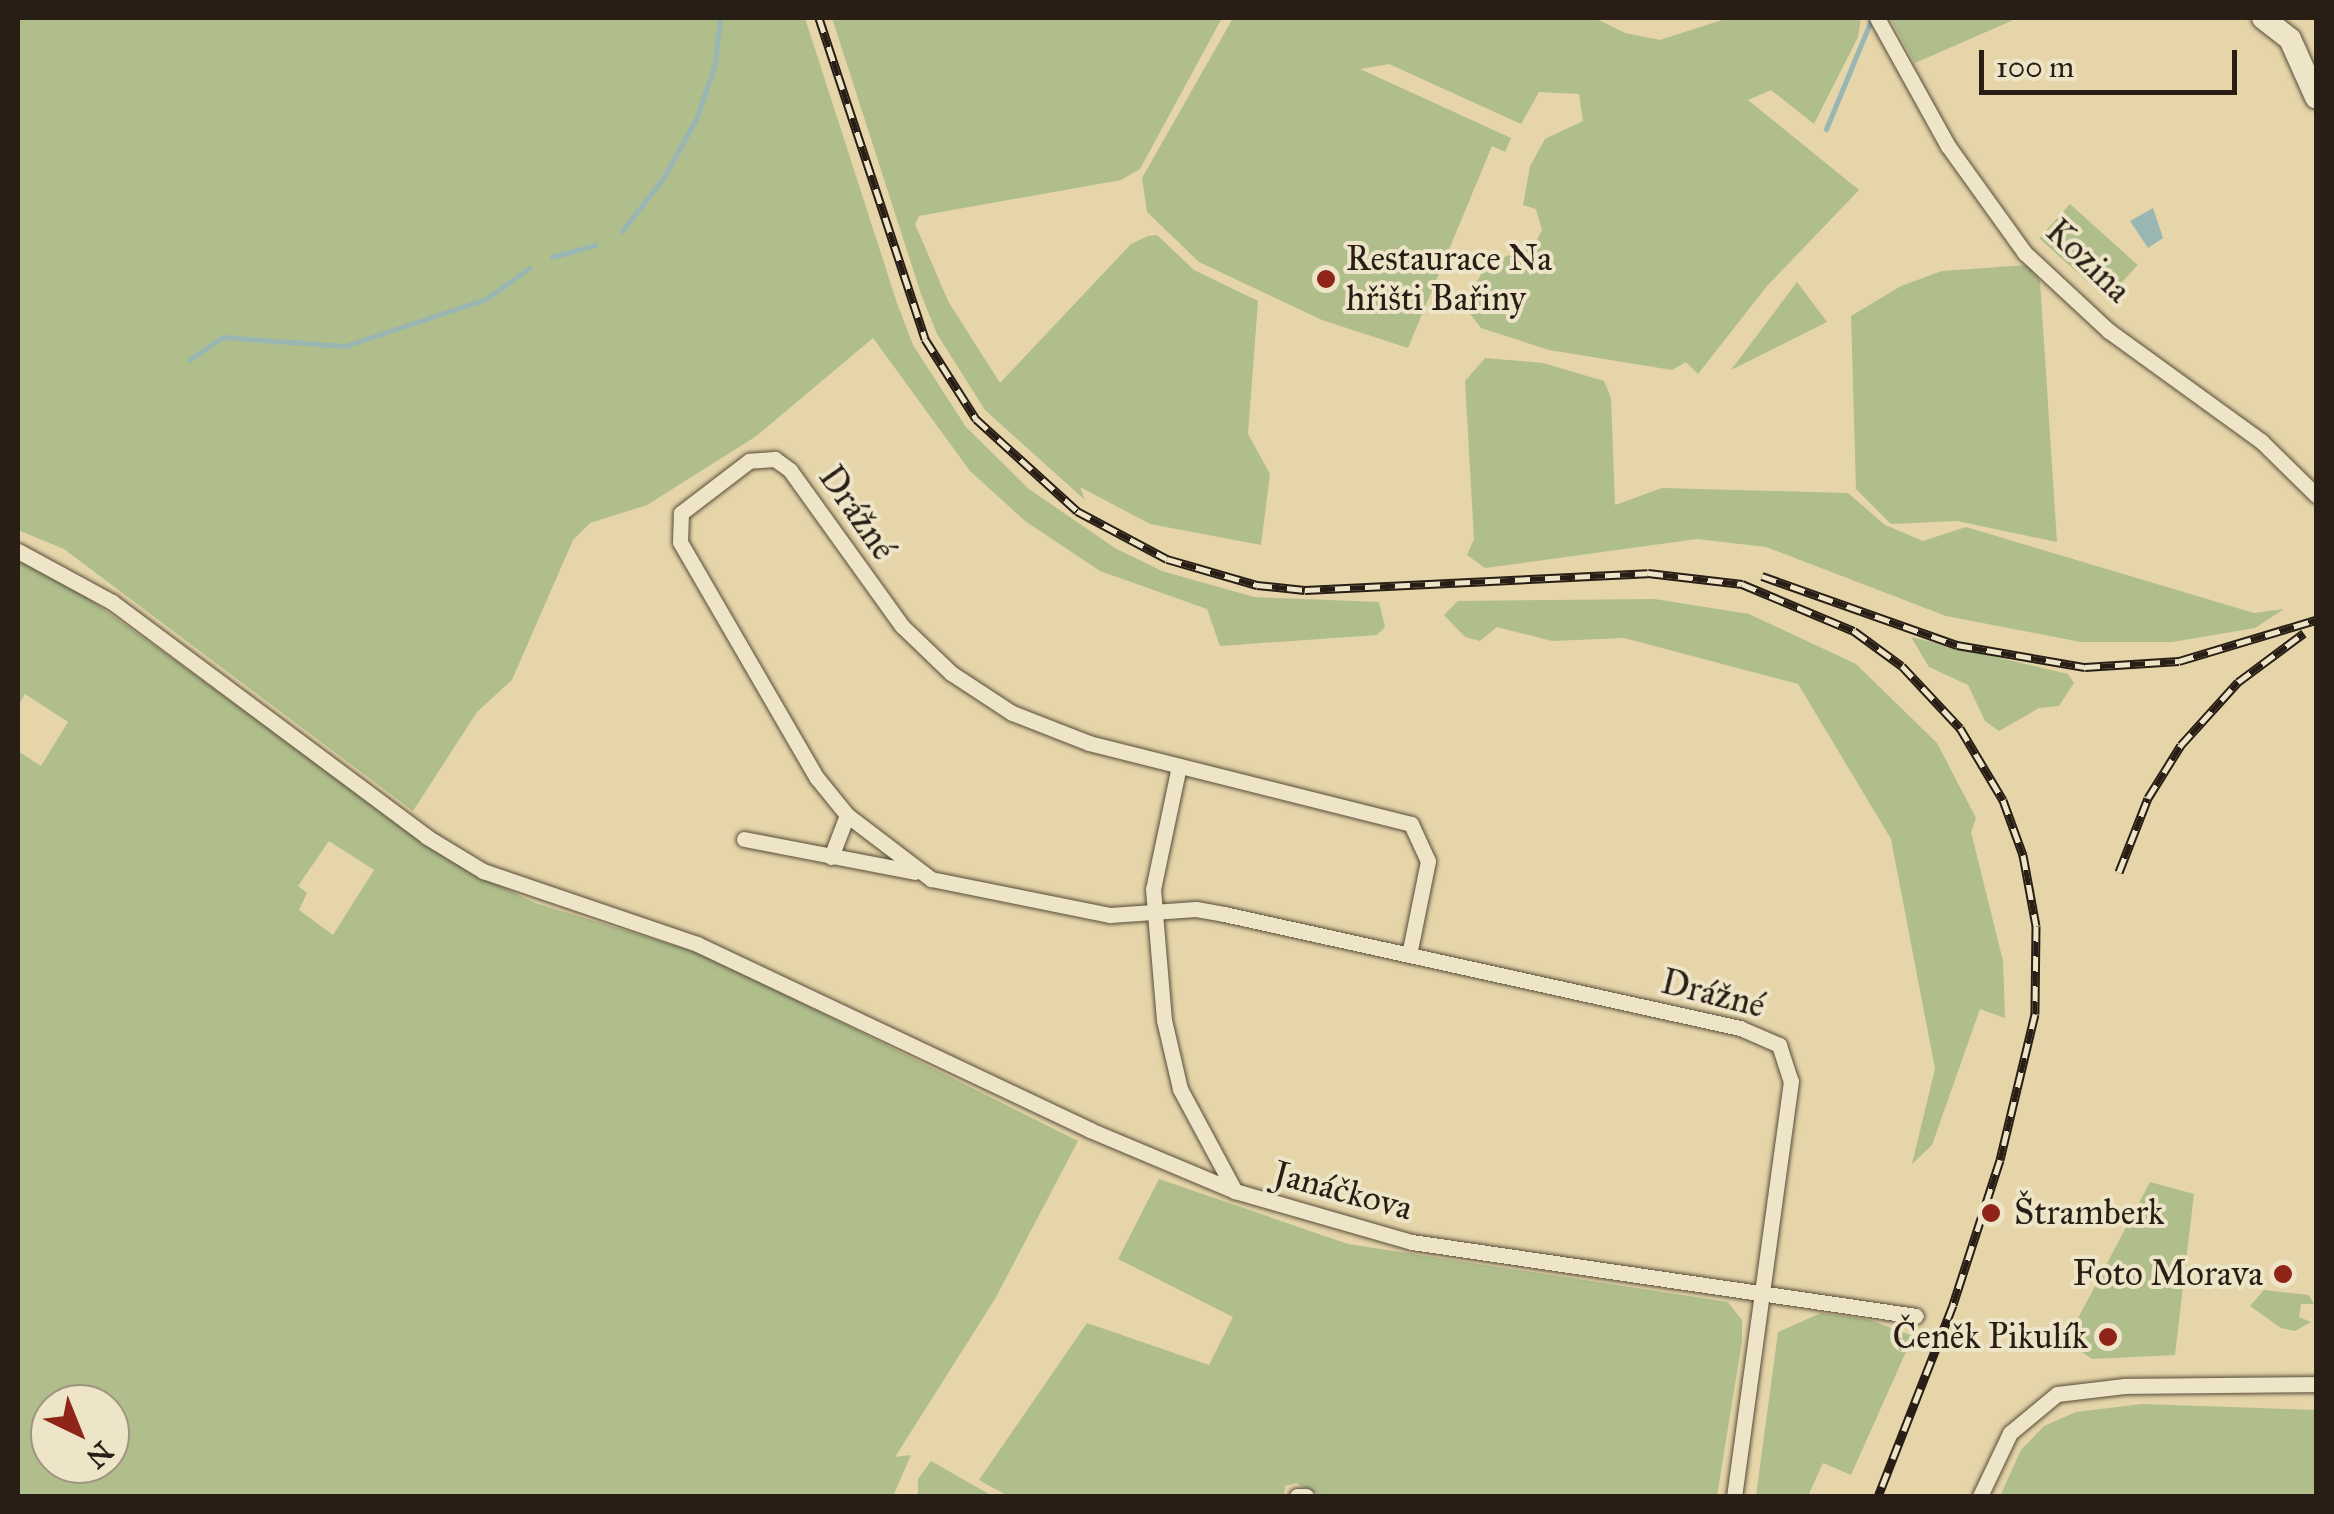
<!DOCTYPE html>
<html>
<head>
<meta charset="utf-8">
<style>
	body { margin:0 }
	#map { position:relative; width:2334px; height:1514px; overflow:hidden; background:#e5d5a9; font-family:"IM FELL Great Primer",serif }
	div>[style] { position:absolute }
	.green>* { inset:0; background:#b0be8c; transform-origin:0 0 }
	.water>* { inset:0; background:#99b6b2 }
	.stream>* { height:5px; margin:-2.5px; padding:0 2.5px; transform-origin:2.5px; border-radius:2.5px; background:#99b6b2 }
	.roads { filter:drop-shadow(0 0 2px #574c3a) drop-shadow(0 0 2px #574c3a) }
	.street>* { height:15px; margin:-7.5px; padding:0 7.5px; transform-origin:7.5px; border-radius:7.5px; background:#eee4c7 }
	.secondary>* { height:22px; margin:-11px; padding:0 11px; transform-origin:11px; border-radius:11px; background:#eee4c7 }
	.rail>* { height:9px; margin-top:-4.5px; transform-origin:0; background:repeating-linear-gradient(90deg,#eee4c7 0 15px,#281e15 0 30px); box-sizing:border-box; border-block:2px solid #281e15 }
	.dots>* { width:28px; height:28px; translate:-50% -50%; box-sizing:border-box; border:5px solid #eee4c7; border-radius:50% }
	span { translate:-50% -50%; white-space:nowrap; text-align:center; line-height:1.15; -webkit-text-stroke:8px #eee4c7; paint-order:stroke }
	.poi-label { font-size:35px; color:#281e15 }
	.left { translate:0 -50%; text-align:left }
	.right { translate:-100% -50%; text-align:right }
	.street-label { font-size:35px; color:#281e15 }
	.frame { position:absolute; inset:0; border:20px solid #281e15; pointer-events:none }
	.north { position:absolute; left:30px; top:1384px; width:100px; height:100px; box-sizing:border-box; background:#eee4c7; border:2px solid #9f9580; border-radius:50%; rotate:137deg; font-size:28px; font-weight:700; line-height:40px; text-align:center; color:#281e15 }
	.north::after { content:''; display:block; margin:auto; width:35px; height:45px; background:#8f2418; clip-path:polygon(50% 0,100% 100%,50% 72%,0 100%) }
	.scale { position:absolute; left:1979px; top:50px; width:258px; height:45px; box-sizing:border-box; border:5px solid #281e15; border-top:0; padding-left:12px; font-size:30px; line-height:35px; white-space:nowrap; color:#281e15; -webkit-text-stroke:8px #eee4c7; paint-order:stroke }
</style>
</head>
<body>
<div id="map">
	<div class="green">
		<div style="clip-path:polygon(18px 18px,805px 18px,897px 303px,913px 345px,966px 427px,1029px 489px,1115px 548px,1162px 571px,1254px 597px,1379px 602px,1385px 627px,1377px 635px,1220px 646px,1207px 609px,1100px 571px,1025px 521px,970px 471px,873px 338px,755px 437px,647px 505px,590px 523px,573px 540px,512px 680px,477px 712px,413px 811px,64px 549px,18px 530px)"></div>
		<div style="clip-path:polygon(832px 18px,1222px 18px,1140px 169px,1121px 180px,919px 216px,915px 224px,948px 301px,1000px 383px,1131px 244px,1148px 236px,1157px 235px,1194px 270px,1258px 301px,1248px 434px,1270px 474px,1261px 545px,1150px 524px,1080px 487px,1085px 500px,985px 410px,937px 334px,921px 294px)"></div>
		<div style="clip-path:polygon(1233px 18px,1595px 18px,1625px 33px,1660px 40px,1728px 18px,1861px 18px,1858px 37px,1814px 124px,1771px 90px,1748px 100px,1859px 190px,1767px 286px,1698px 374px,1686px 362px,1672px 370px,1549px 350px,1481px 328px,1464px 306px,1486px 265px,1535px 244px,1542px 230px,1536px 209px,1523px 205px,1530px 166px,1545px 139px,1583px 121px,1579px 94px,1539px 92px,1521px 124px,1389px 64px,1360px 69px,1511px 138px,1505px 152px,1492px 146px,1408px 348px,1322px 320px,1199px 262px,1147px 212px,1142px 178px)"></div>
		<div style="clip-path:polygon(1890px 18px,2018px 18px,1915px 63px)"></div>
		<div style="left:2070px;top:204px;width:91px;height:46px;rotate:42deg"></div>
		<div style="clip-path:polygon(2027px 265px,2040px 281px,2057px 542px,1957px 521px,1891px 524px,1856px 489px,1851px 316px,1901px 286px,1942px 271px)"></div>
		<div style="clip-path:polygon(1797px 282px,1827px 322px,1731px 370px)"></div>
		<div style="clip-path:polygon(1485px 358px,1543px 363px,1604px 381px,1611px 398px,1615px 505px,1662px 488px,1848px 493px,1885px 525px,1923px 541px,1966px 527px,2254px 613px,2284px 609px,2255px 628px,2172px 642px,2081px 642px,1946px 616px,1766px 547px,1697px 539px,1485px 568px,1467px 555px,1474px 539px,1465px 381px)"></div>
		<div style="clip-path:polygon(evenodd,18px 561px,49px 570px,462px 867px,535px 903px,706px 955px,1078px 1141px,995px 1299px,895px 1457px,911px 1455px,893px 1496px,18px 1496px,18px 751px,41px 766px,68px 722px,25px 694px,18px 706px,18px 561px,329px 841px,374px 870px,333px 935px,299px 910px,307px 893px,298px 886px,329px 841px,18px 561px,50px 1404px,110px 1404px,110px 1464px,50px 1464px,50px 1404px)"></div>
		<div style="clip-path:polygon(1654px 599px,1749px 614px,1856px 664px,1937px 743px,1976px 818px,1971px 832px,2003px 961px,2005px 1018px,1980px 1009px,1932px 1145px,1912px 1164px,1935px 1069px,1891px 839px,1798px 684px,1624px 638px,1552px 641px,1497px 627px,1480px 641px,1465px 637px,1444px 615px,1458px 601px)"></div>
		<div style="clip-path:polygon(1911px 637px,2068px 674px,2074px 683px,2059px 706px,2039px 708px,1999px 731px,1985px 721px,1968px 685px,1929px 667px)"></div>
		<div style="clip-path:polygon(1159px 1179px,1348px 1244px,1728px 1302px,1742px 1320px,1742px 1341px,1717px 1496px,1322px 1496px,1296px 1483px,1285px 1486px,1284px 1496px,1008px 1496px,979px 1480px,1087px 1323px,1209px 1365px,1233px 1317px,1118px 1259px)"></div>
		<div style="clip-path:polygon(2150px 1182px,2194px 1194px,2175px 1355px,2092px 1359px,2066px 1341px)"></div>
		<div style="clip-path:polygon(2264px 1290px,2309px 1295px,2314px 1304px,2301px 1304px,2299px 1317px,2311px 1322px,2295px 1331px,2281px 1328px,2250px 1306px)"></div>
		<div style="clip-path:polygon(1821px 1313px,1870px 1320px,1913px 1336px,1851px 1475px,1823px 1463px,1808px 1496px,1756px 1496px,1778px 1332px)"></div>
		<div style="clip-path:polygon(2142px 1404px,2316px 1410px,2316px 1496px,2000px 1496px,2021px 1450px,2044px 1426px,2076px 1412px)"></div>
		<div style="clip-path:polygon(931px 1461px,989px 1494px,988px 1496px,918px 1496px,918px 1479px)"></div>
	</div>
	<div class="water">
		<div style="clip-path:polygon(2153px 208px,2163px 238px,2148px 248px,2130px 221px)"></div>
	</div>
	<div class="stream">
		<div style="left:1826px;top:129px;width:120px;rotate:-67.5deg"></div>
		<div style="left:622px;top:231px;width:68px;rotate:-52.1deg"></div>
		<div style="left:664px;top:177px;width:66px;rotate:-61.1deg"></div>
		<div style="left:696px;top:119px;width:58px;rotate:-70.9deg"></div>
		<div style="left:715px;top:64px;width:46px;rotate:-83.8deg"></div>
		<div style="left:552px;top:257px;width:45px;rotate:-15.6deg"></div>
		<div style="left:189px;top:360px;width:41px;rotate:-34.1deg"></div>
		<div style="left:223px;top:337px;width:122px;rotate:4.2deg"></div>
		<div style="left:345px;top:346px;width:149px;rotate:-18.4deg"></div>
		<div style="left:486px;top:299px;width:53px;rotate:-35.8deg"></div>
	</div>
	<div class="roads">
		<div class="street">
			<div style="left:1877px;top:18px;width:146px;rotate:61deg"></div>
			<div style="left:1948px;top:146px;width:132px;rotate:54.3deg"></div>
			<div style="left:2025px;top:253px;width:115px;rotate:42.9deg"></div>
			<div style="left:2109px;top:331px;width:188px;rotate:35.9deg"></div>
			<div style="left:2261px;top:441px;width:77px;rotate:44.5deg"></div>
			<div style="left:18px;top:551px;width:107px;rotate:28.5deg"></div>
			<div style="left:112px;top:602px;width:393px;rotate:36.7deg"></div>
			<div style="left:427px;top:837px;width:66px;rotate:31.3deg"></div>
			<div style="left:483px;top:871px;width:226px;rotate:18.8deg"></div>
			<div style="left:697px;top:944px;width:435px;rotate:25.3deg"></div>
			<div style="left:1090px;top:1130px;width:157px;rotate:22.8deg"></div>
			<div style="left:1235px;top:1191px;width:184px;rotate:16.1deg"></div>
			<div style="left:1412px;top:1242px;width:509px;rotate:8.35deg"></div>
			<div style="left:1179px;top:766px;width:126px;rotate:101.9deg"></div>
			<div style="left:1153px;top:889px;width:131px;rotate:85.2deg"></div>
			<div style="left:1164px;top:1020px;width:71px;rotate:76.9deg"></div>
			<div style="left:1180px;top:1089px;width:116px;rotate:61.7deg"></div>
			<div style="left:744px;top:839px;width:174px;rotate:10.9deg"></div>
			<div style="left:831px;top:857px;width:45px;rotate:-69.1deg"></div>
			<div style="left:1409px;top:955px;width:96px;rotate:-78.6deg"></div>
			<div style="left:1428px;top:861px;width:41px;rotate:-114.7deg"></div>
			<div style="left:1411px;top:824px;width:332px;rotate:-165.9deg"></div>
			<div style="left:1089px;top:743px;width:83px;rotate:-158.7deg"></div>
			<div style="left:1012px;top:713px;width:73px;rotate:-146.7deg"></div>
			<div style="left:951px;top:673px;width:68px;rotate:-136.2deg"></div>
			<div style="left:902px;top:626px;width:192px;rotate:-125.7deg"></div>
			<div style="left:790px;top:470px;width:19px;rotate:-144deg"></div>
			<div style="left:775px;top:459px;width:26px;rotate:176deg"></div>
			<div style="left:749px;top:461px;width:86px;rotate:142.6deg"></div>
			<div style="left:681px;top:513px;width:29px;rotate:92deg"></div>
			<div style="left:680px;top:542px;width:273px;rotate:59.9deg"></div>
			<div style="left:817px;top:778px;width:48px;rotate:51deg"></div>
			<div style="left:847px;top:815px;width:106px;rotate:37.3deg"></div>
			<div style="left:931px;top:879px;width:183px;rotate:11.4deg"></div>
			<div style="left:1110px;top:915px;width:86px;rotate:-4deg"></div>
			<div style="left:1196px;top:909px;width:28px;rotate:10deg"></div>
			<div style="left:1224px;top:914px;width:528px;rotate:12.46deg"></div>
			<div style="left:1740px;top:1028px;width:43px;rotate:23.6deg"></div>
			<div style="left:1779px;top:1045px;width:38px;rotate:72deg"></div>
			<div style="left:1791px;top:1081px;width:419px;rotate:97.8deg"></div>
			<div style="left:1297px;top:1496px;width:9px"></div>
			<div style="left:1980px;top:1496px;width:70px;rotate:-64.5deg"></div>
			<div style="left:2010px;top:1433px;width:61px;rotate:-39.7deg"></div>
			<div style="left:2057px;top:1394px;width:68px;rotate:-6.7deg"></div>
			<div style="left:2125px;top:1386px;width:191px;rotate:-0.6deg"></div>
		</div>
		<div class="secondary">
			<div style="left:2263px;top:18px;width:34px;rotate:38deg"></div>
			<div style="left:2290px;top:39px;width:64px;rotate:65.9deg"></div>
		</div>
	</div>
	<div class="rail">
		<div style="left:819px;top:18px;width:338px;rotate:71.7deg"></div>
		<div style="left:925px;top:339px;width:95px;rotate:57.5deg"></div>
		<div style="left:976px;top:419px;width:137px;rotate:42.3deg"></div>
		<div style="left:1077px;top:511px;width:102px;rotate:28.1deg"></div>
		<div style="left:1167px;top:559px;width:94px;rotate:16.1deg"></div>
		<div style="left:1257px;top:585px;width:48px;rotate:5.9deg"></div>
		<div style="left:1305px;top:590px;width:343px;rotate:-2.8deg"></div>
		<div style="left:1648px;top:573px;width:95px;rotate:6.7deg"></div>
		<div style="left:1742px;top:584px;width:121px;rotate:22.8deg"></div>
		<div style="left:1854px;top:631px;width:59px;rotate:36.1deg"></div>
		<div style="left:1902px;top:666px;width:85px;rotate:46.9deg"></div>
		<div style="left:1960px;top:728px;width:84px;rotate:59.2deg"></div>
		<div style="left:2003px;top:800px;width:59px;rotate:70deg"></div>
		<div style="left:2023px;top:855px;width:72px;rotate:79.6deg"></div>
		<div style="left:2036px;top:926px;width:88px;rotate:90.7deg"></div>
		<div style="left:2035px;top:1014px;width:150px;rotate:103.5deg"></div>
		<div style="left:2000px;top:1160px;width:152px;rotate:108deg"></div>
		<div style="left:1953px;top:1305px;width:205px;rotate:111.4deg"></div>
		<div style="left:1762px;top:576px;width:207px;rotate:19.5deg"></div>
		<div style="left:1957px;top:645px;width:130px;rotate:9.8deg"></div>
		<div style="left:2085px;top:667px;width:94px;rotate:-3.7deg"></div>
		<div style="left:2179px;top:661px;width:143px;rotate:-16.7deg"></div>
		<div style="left:2119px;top:872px;width:79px;rotate:-68.6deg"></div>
		<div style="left:2148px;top:798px;width:62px;rotate:-58.1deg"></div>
		<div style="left:2181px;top:745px;width:85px;rotate:-47.9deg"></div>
		<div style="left:2238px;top:682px;width:82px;rotate:-36.6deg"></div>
	</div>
	<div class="dots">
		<div style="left:1326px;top:279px;background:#8f2418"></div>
		<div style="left:1991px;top:1213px;background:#8f2418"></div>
		<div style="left:2283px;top:1274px;background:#8f2418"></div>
		<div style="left:2108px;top:1337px;background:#8f2418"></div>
	</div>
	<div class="poi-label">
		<span class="left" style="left:1346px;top:279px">Restaurace Na<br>hřišti Bařiny</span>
		<span class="left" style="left:2014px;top:1213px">Štramberk</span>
		<span class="right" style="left:2263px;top:1274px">Foto Morava</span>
		<span class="right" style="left:2088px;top:1337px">Čeněk Pikulík</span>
	</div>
	<div class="street-label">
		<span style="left:2088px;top:261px;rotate:44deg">Kozina</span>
		<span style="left:857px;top:513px;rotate:55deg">Drážné</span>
		<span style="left:1713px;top:994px;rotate:14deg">Drážné</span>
		<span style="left:1343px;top:1191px;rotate:15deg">Janáčkova</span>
	</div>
	<div class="frame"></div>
	<div class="north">N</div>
	<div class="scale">100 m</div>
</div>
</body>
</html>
